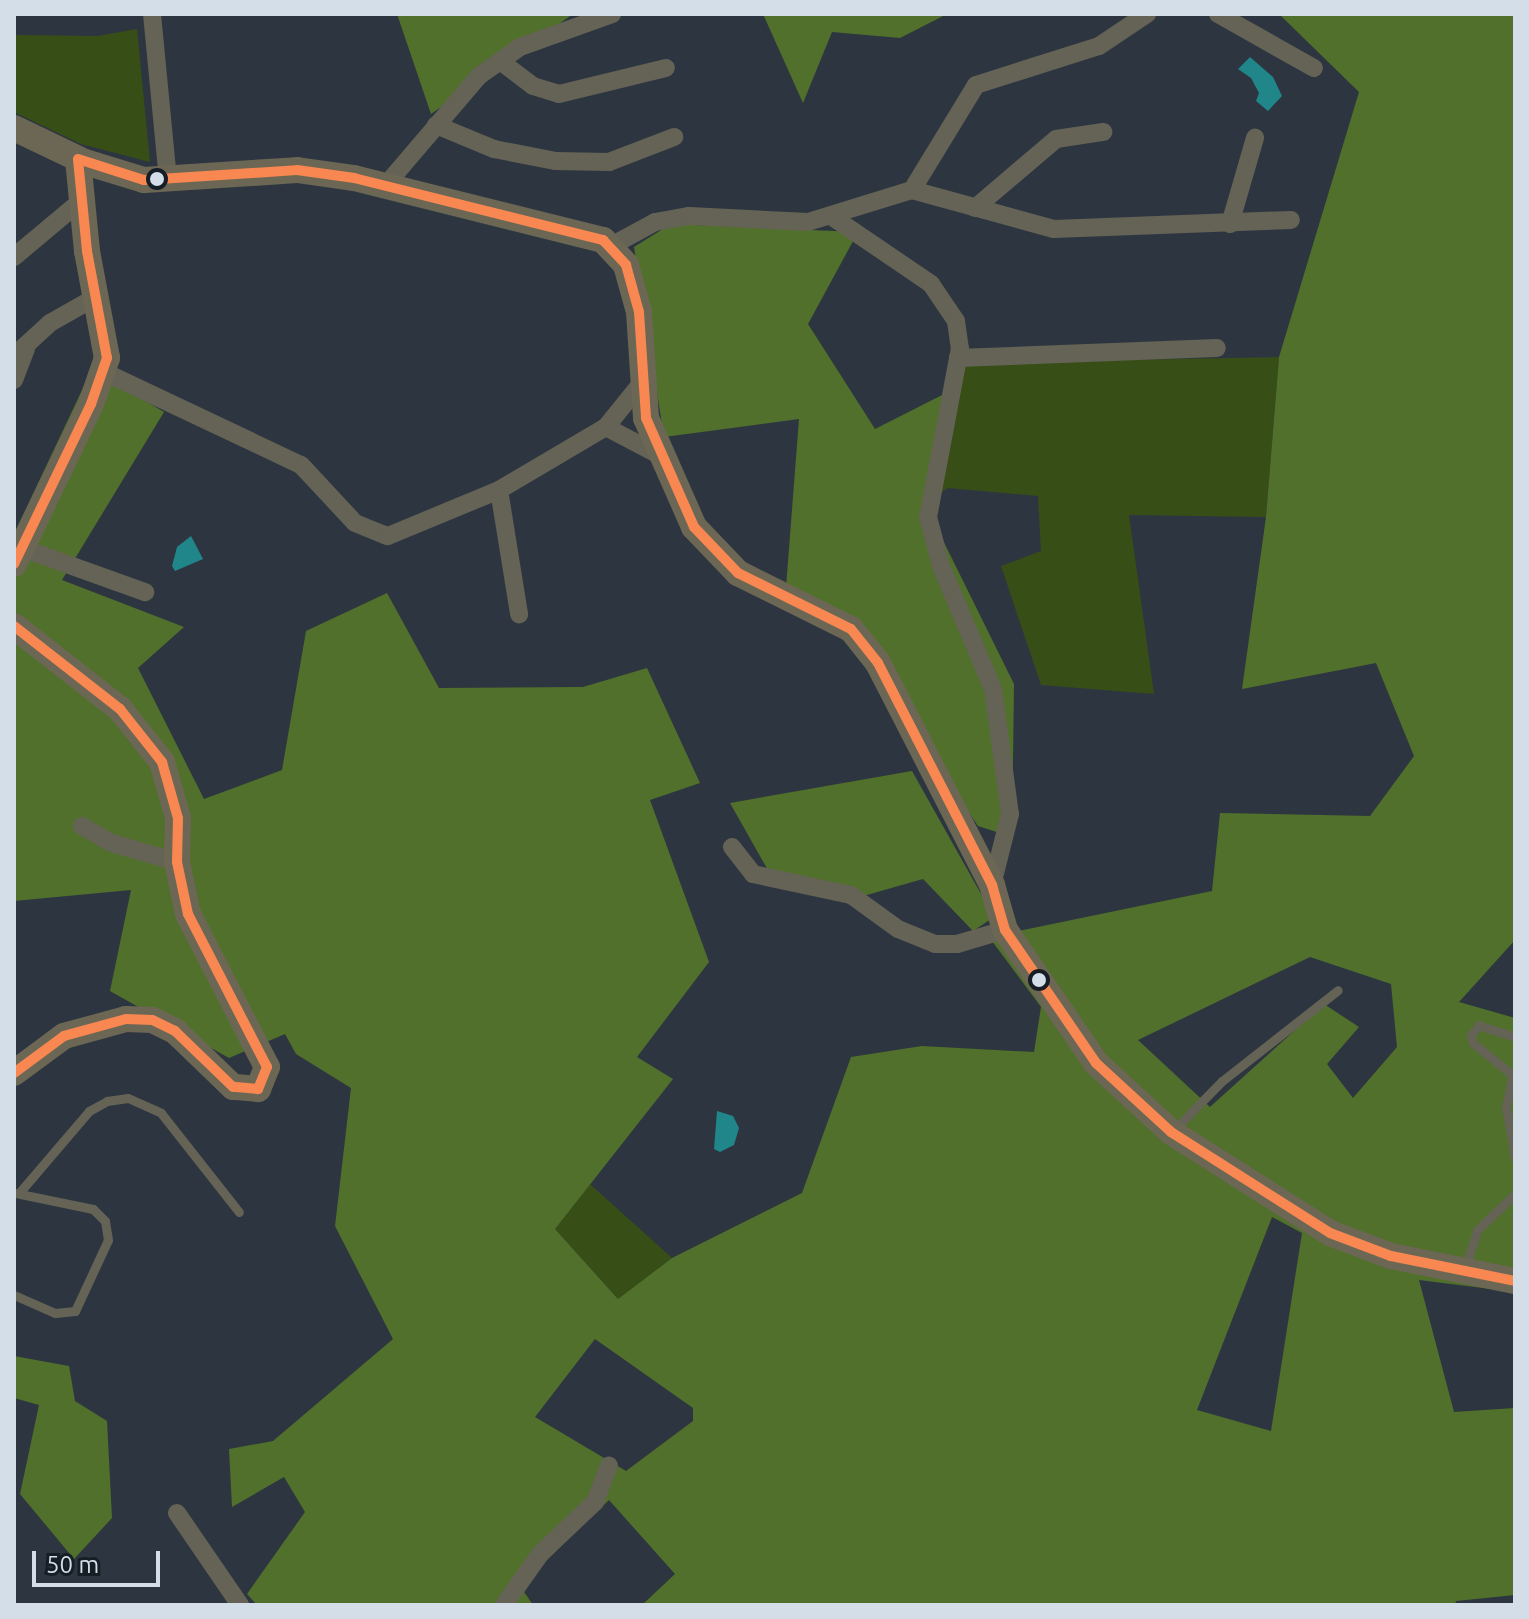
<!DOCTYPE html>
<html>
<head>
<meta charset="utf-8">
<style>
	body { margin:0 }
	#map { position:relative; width:1529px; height:1619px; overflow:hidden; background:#2d3640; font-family:Ubuntu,sans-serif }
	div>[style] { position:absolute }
	.green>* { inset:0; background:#374f16 }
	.forest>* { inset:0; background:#51702b }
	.water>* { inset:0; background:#20868a }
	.lane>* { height:9px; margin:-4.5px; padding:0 4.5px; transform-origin:4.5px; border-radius:4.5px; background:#646355 }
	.street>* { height:18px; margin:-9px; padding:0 9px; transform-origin:9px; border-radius:9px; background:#646355 }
	.secondary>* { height:26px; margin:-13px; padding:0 13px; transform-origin:13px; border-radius:13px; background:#6b6754 }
	.bus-1>* { height:10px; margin:-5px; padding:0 5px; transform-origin:5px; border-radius:5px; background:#f88751 }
	.dots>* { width:22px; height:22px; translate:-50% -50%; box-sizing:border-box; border:4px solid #151d25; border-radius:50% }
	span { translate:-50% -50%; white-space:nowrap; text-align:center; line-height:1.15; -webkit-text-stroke:6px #151d25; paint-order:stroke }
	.frame { position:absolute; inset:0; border:16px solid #d3dee9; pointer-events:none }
	.scale { position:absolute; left:32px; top:1551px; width:128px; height:36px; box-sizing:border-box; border:4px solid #d3dee9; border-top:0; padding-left:10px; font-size:24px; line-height:28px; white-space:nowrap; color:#d3dee9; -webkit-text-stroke:6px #151d25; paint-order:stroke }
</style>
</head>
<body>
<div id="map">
	<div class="green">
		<div style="clip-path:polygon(137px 29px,150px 162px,81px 144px,14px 112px,14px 35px,98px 36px)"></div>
		<div style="clip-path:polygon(1279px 357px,1266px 517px,1129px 515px,1154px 694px,1041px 685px,1001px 566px,1041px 551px,1038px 496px,948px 488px,925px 504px,952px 390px,967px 363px)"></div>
		<div style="clip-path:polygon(590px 1184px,672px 1258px,618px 1299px,555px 1229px)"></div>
	</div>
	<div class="forest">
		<div style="clip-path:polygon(397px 14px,573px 14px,431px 114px)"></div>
		<div style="clip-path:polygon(763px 14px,947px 14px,900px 38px,832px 32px,803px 103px)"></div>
		<div style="clip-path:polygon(evenodd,1279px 14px,1515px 14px,1515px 940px,1459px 1002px,1515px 1018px,1515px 1292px,1419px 1280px,1454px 1412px,1515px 1408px,1515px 1595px,1456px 1601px,1455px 1605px,642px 1605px,675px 1574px,609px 1500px,520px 1586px,533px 1605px,257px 1605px,247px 1594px,305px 1512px,284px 1477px,232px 1507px,229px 1449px,273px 1441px,393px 1339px,335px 1226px,351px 1088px,296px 1054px,285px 1034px,229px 1058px,110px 991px,131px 890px,14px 901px,14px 534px,92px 369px,164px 412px,62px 580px,184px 627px,138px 668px,204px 799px,282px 770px,306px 631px,387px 593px,439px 688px,583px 687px,647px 668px,700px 783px,650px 800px,709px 962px,637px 1057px,673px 1079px,555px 1229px,618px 1299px,672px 1258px,802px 1193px,851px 1057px,922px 1046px,1034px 1052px,1041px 1007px,989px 937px,1212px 891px,1220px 813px,1370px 816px,1414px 756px,1376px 663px,1242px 689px,1266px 517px,1279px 357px,1359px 92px,1279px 14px,1310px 957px,1391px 984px,1397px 1047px,1353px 1098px,1327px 1064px,1359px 1027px,1324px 1004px,1210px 1107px,1138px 1040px,1310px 957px,1279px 14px,1272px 1217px,1302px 1233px,1271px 1431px,1197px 1410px,1272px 1217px,1279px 14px,595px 1339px,693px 1408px,693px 1421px,626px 1471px,535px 1417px,595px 1339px)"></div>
		<div style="clip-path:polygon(671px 224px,858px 232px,808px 324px,875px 429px,952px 390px,925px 504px,1014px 684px,1012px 837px,978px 826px,843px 623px,786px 587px,799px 419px,664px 437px,634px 247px)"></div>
		<div style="clip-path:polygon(912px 771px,994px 917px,973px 931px,923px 879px,842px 902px,769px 872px,730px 803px)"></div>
		<div style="clip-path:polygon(14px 1356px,69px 1366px,75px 1401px,107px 1421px,112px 1518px,74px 1559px,20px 1494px,39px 1405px,14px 1398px)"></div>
	</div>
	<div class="water">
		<div style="clip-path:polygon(1250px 57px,1273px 77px,1282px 96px,1268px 111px,1256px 101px,1259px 93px,1251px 78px,1238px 69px)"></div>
		<div style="clip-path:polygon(191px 536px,203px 559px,175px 571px,172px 566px,177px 547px)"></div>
		<div style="clip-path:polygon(717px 1111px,733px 1116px,739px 1128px,734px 1145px,720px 1152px,714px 1149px)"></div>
	</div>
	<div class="lane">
		<div style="left:1515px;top:1037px;width:38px;rotate:-162deg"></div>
		<div style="left:1479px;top:1025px;width:13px;rotate:129deg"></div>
		<div style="left:1471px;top:1035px;width:8px;rotate:76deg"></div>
		<div style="left:1473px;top:1043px;width:54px;rotate:39deg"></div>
		<div style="left:1512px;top:1078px;width:30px;rotate:102deg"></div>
		<div style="left:1506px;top:1107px;width:52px;rotate:80deg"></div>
		<div style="left:1174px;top:1130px;width:69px;rotate:-45.6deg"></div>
		<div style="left:1222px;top:1081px;width:147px;rotate:-38.1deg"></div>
		<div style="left:19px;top:1193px;width:108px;rotate:-49.5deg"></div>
		<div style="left:89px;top:1111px;width:21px;rotate:-29deg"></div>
		<div style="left:107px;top:1101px;width:21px;rotate:-8deg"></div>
		<div style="left:128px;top:1098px;width:36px;rotate:24deg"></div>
		<div style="left:161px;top:1113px;width:126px;rotate:51.8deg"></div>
		<div style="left:1465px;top:1268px;width:40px;rotate:-72deg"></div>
		<div style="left:1477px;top:1230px;width:52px;rotate:-43.5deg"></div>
		<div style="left:14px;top:1295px;width:45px;rotate:23.7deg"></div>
		<div style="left:55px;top:1313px;width:20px;rotate:-6deg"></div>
		<div style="left:75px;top:1311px;width:78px;rotate:-65.1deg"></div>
		<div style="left:108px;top:1240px;width:19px;rotate:-99deg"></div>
		<div style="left:105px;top:1221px;width:17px;rotate:-135deg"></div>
		<div style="left:93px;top:1209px;width:80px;rotate:-168.4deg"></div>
	</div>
	<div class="street">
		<div style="left:152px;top:14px;width:167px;rotate:84.5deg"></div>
		<div style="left:1218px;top:14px;width:110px;rotate:29.4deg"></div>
		<div style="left:500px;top:61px;width:41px;rotate:37.1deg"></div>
		<div style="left:533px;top:86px;width:27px;rotate:17deg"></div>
		<div style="left:559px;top:94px;width:110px;rotate:-13.7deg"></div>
		<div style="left:436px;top:125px;width:63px;rotate:22.5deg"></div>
		<div style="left:494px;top:149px;width:62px;rotate:11.1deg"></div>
		<div style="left:555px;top:161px;width:54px;rotate:1.1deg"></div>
		<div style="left:609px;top:162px;width:70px;rotate:-21deg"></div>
		<div style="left:385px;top:186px;width:145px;rotate:-49.5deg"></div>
		<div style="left:479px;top:76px;width:50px;rotate:-35.3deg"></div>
		<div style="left:520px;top:47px;width:98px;rotate:-19.7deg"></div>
		<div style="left:912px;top:190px;width:123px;rotate:-58.6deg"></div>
		<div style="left:976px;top:85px;width:129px;rotate:-17.6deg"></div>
		<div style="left:1099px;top:46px;width:58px;rotate:-33.7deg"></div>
		<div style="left:975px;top:208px;width:106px;rotate:-40.4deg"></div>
		<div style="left:1056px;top:139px;width:48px;rotate:-8.5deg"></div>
		<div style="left:834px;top:218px;width:117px;rotate:34.2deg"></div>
		<div style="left:931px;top:284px;width:45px;rotate:56deg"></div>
		<div style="left:956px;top:321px;width:27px;rotate:82deg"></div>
		<div style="left:960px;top:348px;width:172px;rotate:100.7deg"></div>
		<div style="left:928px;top:517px;width:51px;rotate:75.1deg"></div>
		<div style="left:941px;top:566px;width:134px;rotate:67.1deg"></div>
		<div style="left:993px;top:689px;width:126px;rotate:82.3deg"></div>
		<div style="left:1010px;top:814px;width:73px;rotate:104.2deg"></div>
		<div style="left:1230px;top:224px;width:90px;rotate:-73.8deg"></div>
		<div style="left:611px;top:246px;width:50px;rotate:-28.6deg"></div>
		<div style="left:655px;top:222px;width:35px;rotate:-10deg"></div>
		<div style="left:689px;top:216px;width:119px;rotate:2.9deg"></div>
		<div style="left:808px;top:222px;width:109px;rotate:-17.1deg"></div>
		<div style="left:912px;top:190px;width:147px;rotate:15.4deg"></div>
		<div style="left:1054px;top:229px;width:237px;rotate:-2.2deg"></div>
		<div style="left:14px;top:257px;width:89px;rotate:-40deg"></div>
		<div style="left:14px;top:356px;width:49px;rotate:-42.5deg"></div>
		<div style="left:50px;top:323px;width:53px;rotate:-29.5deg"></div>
		<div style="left:958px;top:358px;width:259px;rotate:-2.2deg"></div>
		<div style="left:102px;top:371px;width:220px;rotate:25.3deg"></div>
		<div style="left:301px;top:465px;width:79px;rotate:47deg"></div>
		<div style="left:355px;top:523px;width:35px;rotate:22deg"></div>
		<div style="left:388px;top:536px;width:120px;rotate:-22.5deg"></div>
		<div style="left:499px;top:490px;width:124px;rotate:-30.5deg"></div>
		<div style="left:606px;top:427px;width:59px;rotate:-51.2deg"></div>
		<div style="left:14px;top:380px;width:34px;rotate:-69deg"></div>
		<div style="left:606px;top:427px;width:60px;rotate:27.8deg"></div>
		<div style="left:499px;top:490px;width:126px;rotate:80.8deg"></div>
		<div style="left:22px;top:548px;width:131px;rotate:19.7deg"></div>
		<div style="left:82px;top:826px;width:34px;rotate:30deg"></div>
		<div style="left:112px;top:843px;width:68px;rotate:16.3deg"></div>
		<div style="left:732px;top:847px;width:34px;rotate:52deg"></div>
		<div style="left:753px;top:874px;width:100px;rotate:12.1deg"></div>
		<div style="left:851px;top:895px;width:58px;rotate:35.9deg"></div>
		<div style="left:898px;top:929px;width:40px;rotate:22deg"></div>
		<div style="left:935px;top:944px;width:22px"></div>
		<div style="left:957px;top:944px;width:50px;rotate:-16.3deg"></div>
		<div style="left:177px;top:1513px;width:112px;rotate:55.6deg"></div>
		<div style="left:504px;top:1605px;width:64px;rotate:-54.6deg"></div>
		<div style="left:541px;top:1553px;width:74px;rotate:-43.4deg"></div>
		<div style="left:595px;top:1502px;width:39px;rotate:-69deg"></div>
	</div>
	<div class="secondary">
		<div style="left:14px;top:128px;width:79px;rotate:25.6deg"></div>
		<div style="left:85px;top:162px;width:62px;rotate:17deg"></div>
		<div style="left:144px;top:180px;width:153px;rotate:-3.7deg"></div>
		<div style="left:297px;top:170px;width:58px;rotate:8deg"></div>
		<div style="left:354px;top:178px;width:257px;rotate:14deg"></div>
		<div style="left:603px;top:240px;width:34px;rotate:47deg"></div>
		<div style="left:626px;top:265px;width:49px;rotate:74.5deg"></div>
		<div style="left:639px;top:312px;width:106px;rotate:86.2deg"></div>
		<div style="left:646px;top:418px;width:119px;rotate:66.2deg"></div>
		<div style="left:694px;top:527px;width:64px;rotate:46.3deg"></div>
		<div style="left:738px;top:573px;width:126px;rotate:26.4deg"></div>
		<div style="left:851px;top:629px;width:43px;rotate:51.5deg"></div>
		<div style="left:878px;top:663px;width:250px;rotate:62.8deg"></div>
		<div style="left:992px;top:885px;width:47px;rotate:73.9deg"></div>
		<div style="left:1005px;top:930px;width:161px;rotate:55.6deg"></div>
		<div style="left:1096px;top:1063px;width:102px;rotate:42.6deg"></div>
		<div style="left:1171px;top:1132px;width:188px;rotate:32.4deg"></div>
		<div style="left:1330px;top:1233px;width:65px;rotate:20.7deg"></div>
		<div style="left:1391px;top:1256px;width:126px;rotate:11.4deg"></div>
		<div style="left:14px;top:564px;width:178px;rotate:-64.3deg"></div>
		<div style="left:91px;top:404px;width:49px;rotate:-70.8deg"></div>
		<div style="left:107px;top:358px;width:109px;rotate:-100.6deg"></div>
		<div style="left:87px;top:251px;width:92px;rotate:-95.6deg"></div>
		<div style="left:14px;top:626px;width:135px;rotate:38.1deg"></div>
		<div style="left:120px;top:709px;width:68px;rotate:51.6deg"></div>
		<div style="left:162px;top:762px;width:58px;rotate:74.1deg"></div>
		<div style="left:178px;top:818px;width:44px;rotate:91.3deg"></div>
		<div style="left:177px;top:862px;width:53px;rotate:78.1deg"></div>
		<div style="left:188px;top:914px;width:172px;rotate:62.7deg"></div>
		<div style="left:267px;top:1067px;width:24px;rotate:112deg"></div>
		<div style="left:258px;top:1089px;width:25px;rotate:-175deg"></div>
		<div style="left:233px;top:1087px;width:81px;rotate:-136deg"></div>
		<div style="left:175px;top:1031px;width:25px;rotate:-154deg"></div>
		<div style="left:152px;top:1020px;width:26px;rotate:-178deg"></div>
		<div style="left:126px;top:1019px;width:64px;rotate:164.7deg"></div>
		<div style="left:64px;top:1036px;width:62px;rotate:143.5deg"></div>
	</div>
	<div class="bus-1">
		<div style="left:78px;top:159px;width:69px;rotate:17.7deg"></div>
		<div style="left:144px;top:180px;width:153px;rotate:-3.7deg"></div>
		<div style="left:297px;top:170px;width:58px;rotate:8deg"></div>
		<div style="left:354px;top:178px;width:257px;rotate:14deg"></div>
		<div style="left:603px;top:240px;width:34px;rotate:47deg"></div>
		<div style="left:626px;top:265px;width:49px;rotate:74.5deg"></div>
		<div style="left:639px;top:312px;width:106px;rotate:86.2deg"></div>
		<div style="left:646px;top:418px;width:119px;rotate:66.2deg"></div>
		<div style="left:694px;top:527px;width:64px;rotate:46.3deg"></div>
		<div style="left:738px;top:573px;width:126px;rotate:26.4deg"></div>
		<div style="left:851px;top:629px;width:43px;rotate:51.5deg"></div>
		<div style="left:878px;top:663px;width:250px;rotate:62.8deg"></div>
		<div style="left:992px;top:885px;width:47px;rotate:73.9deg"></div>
		<div style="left:1005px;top:930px;width:161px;rotate:55.6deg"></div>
		<div style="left:1096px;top:1063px;width:102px;rotate:42.6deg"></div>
		<div style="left:1171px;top:1132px;width:188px;rotate:32.4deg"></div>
		<div style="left:1330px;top:1233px;width:65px;rotate:20.7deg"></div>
		<div style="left:1391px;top:1256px;width:126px;rotate:11.4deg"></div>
		<div style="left:14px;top:564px;width:178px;rotate:-64.3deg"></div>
		<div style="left:91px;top:404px;width:49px;rotate:-70.8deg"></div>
		<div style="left:107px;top:358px;width:109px;rotate:-100.6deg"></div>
		<div style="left:87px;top:251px;width:92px;rotate:-95.6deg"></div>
		<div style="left:14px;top:626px;width:135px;rotate:38.1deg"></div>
		<div style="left:120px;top:709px;width:68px;rotate:51.6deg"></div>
		<div style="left:162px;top:762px;width:58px;rotate:74.1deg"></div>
		<div style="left:178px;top:818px;width:44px;rotate:91.3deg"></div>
		<div style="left:177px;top:862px;width:53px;rotate:78.1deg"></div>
		<div style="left:188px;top:914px;width:172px;rotate:62.7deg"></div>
		<div style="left:267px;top:1067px;width:24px;rotate:112deg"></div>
		<div style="left:258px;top:1089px;width:25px;rotate:-175deg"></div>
		<div style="left:233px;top:1087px;width:81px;rotate:-136deg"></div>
		<div style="left:175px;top:1031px;width:25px;rotate:-154deg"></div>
		<div style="left:152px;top:1020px;width:26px;rotate:-178deg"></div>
		<div style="left:126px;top:1019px;width:64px;rotate:164.7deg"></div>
		<div style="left:64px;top:1036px;width:62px;rotate:143.5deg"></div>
	</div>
	<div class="dots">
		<div style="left:157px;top:179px;background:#d3dee9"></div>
		<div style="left:1039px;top:980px;background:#d3dee9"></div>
	</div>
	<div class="frame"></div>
	<div class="scale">50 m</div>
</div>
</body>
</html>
